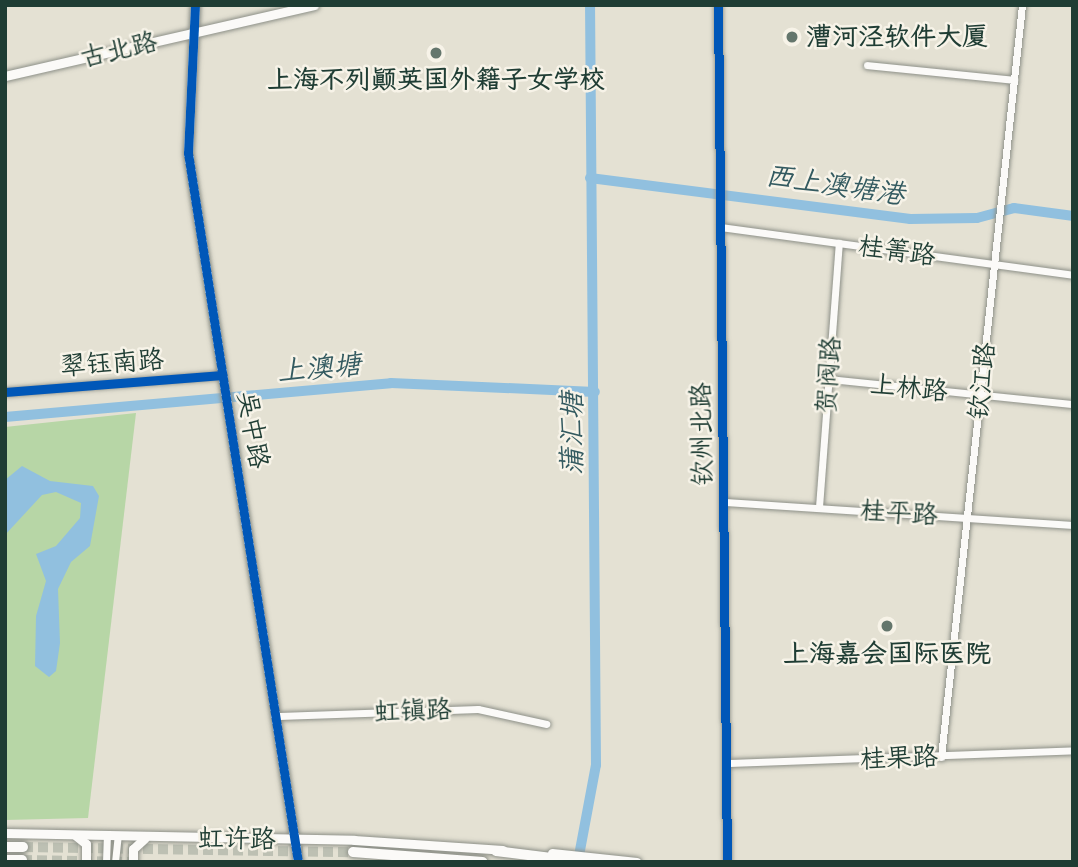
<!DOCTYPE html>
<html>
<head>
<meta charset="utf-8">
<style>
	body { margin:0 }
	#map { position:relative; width:1078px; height:867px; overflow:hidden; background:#e4e1d3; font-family:Itim,"LXGW WenKai TC",sans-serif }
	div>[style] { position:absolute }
	.green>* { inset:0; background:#b7d6a6 }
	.water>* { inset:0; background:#91c0df }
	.river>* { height:10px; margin:-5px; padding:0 5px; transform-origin:5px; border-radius:5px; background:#91c0df }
	.highway-tunnel>* { height:10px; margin-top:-5px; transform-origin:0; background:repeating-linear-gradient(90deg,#bdc0b3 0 10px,transparent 0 15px) }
	.roads { filter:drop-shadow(0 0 2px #8d9088) drop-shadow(0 0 2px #8d9088) }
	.minor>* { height:7px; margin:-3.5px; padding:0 3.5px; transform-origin:3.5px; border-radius:3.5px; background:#fbfaf8 }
	.major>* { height:9px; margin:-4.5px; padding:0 4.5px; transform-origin:4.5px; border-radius:4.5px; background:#fbfaf8 }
	.highway>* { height:10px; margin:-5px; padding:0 5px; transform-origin:5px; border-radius:5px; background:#fbfaf8 }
	.cycleway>* { height:9px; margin:-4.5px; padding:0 4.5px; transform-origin:4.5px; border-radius:4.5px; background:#0057b8 }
	.dots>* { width:19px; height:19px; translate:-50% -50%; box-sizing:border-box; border:4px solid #f7f3e8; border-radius:50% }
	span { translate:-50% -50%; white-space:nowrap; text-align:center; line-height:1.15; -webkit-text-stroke:5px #f7f3e8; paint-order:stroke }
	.poi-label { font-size:26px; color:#1f3d34; font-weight:700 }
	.left { translate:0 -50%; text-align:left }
	.street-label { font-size:26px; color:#1f3d34 }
	.water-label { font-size:28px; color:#335a60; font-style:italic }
	.frame { position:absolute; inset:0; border:7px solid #1f3d34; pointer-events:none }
</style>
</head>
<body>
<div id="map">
	<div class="green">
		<div style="clip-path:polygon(136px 413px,88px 818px,5px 820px,5px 427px)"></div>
	</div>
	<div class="water">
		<div style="clip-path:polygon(22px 466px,50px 481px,93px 486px,99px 496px,90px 546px,71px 562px,58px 589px,60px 643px,56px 671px,49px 677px,35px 666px,36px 616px,46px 581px,36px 554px,56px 546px,80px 518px,81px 503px,56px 492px,42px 495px,5px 535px,5px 480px)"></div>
	</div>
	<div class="river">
		<div style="left:590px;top:178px;width:323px;rotate:7.3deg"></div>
		<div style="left:910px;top:219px;width:67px;rotate:-0.9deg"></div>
		<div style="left:977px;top:218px;width:38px;rotate:-15deg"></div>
		<div style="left:1014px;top:208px;width:60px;rotate:7.7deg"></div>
		<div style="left:5px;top:417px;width:387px;rotate:-5deg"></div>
		<div style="left:391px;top:383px;width:204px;rotate:2.5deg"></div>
		<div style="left:578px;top:861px;width:98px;rotate:-79.4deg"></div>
		<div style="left:596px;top:765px;width:760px;rotate:-90.45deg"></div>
	</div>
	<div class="highway-tunnel">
		<div style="left:23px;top:847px;width:330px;rotate:0.9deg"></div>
		<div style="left:22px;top:860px;width:114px;rotate:1deg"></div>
	</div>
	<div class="roads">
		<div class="minor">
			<div style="left:718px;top:5px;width:857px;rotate:89.4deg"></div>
			<div style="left:867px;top:65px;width:148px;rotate:5.8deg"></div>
			<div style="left:720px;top:227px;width:356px;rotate:7.7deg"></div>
			<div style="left:829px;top:379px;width:245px;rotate:5.9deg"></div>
			<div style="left:5px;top:392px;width:218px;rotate:-4.5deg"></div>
			<div style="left:725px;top:502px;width:349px;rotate:3.8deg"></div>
			<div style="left:819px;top:507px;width:265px;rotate:-85.7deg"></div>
			<div style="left:279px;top:716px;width:199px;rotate:-2deg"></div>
			<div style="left:478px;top:709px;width:70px;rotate:12.4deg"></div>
			<div style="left:941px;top:757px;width:756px;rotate:-83.85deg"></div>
			<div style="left:726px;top:763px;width:347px;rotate:-2.1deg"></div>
			<div style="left:106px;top:862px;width:27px;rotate:-88deg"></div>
			<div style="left:115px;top:862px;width:27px;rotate:-84deg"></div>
		</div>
		<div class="major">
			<div style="left:195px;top:5px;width:148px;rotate:92.7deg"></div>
			<div style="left:188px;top:153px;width:717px;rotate:81.18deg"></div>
			<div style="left:5px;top:76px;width:317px;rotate:-12.9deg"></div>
			<div style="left:5px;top:833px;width:349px;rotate:1.1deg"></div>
			<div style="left:354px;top:840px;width:149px;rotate:3.8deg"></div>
			<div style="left:75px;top:835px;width:14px;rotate:39deg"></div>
			<div style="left:86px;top:844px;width:18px;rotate:90deg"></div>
			<div style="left:552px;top:853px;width:85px;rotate:6deg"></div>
			<div style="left:133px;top:862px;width:13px;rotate:-90deg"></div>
			<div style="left:133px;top:849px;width:16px;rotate:-43deg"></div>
		</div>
		<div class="highway">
			<div style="left:5px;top:847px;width:18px"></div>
			<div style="left:496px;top:851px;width:88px;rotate:7.2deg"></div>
			<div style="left:353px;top:852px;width:130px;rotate:4.4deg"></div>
			<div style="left:5px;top:860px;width:17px"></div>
		</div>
	</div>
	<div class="cycleway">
		<div style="left:195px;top:5px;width:148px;rotate:92.7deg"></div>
		<div style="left:188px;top:153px;width:717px;rotate:81.18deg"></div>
		<div style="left:718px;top:5px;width:857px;rotate:89.4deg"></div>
		<div style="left:5px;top:392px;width:218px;rotate:-4.5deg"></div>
	</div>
	<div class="dots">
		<div style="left:792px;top:37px;background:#64766c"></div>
		<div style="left:436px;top:53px;background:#64766c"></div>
		<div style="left:887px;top:626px;background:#64766c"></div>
	</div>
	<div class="poi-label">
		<span class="left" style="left:806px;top:37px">漕河泾软件大厦</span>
		<span style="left:436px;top:80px">上海不列颠英国外籍子女学校</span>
		<span style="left:887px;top:654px">上海嘉会国际医院</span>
	</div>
	<div class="street-label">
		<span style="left:119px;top:50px;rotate:-13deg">古北路</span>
		<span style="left:897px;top:251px;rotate:8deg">桂箐路</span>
		<span style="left:112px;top:363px;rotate:-4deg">翠钰南路</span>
		<span style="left:829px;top:375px;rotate:-86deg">贺阀路</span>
		<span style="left:982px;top:381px;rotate:-84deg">钦江路</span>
		<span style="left:909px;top:388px;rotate:6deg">上林路</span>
		<span style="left:253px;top:430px;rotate:80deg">吴中路</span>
		<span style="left:702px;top:434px;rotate:-91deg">钦州北路</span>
		<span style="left:899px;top:513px;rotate:4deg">桂平路</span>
		<span style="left:413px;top:711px;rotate:-2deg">虹镇路</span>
		<span style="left:899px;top:758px;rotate:-2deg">桂果路</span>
		<span style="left:237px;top:839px;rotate:1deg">虹许路</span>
	</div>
	<div class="water-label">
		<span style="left:835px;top:184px;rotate:8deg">西上澳塘港</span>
		<span style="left:319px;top:367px;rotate:-5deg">上澳塘</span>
		<span style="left:571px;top:434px;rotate:-90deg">蒲汇塘</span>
	</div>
	<div class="frame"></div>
</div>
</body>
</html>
